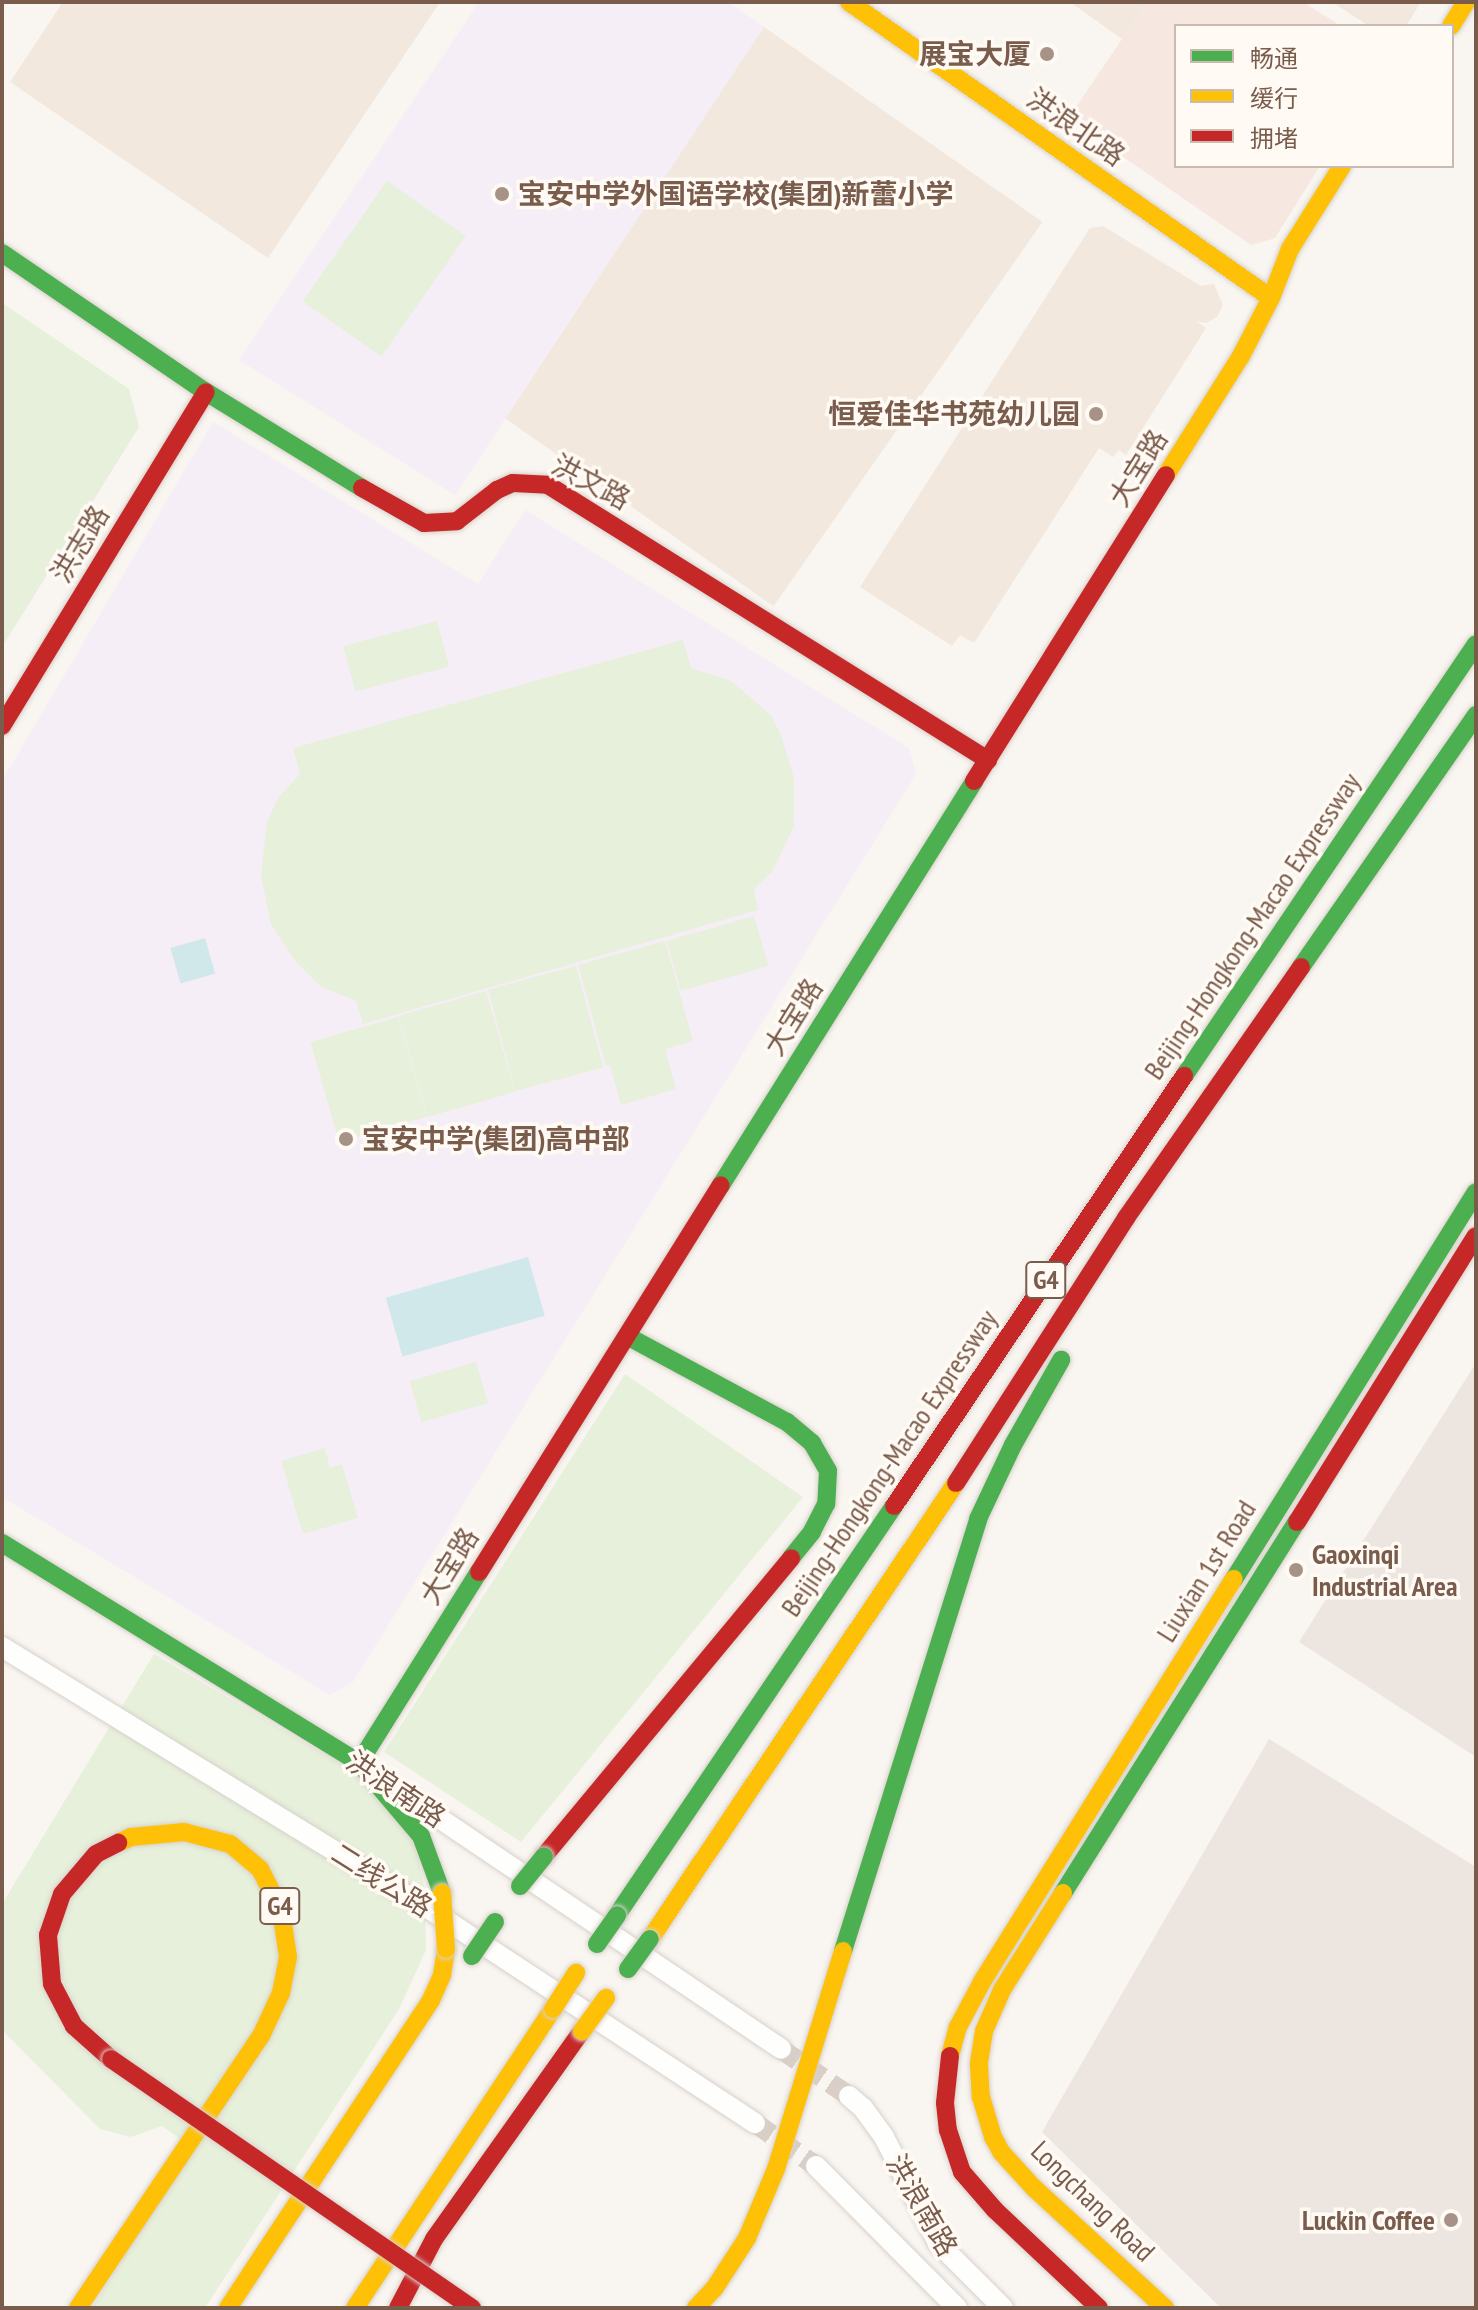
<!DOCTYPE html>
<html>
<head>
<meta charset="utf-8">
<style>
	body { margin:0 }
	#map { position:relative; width:1478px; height:2310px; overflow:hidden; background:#f9f5f0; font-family:"PT Sans Narrow","Noto Sans SC",sans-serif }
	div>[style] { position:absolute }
	.residential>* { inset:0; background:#f2e8de; transform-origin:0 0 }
	.commercial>* { inset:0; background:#f6e8e1 }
	.industrial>* { inset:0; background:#ede5e0 }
	.education>* { inset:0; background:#f6eef6 }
	.green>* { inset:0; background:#e7f0db; transform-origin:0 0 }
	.water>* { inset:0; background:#d0e8ea; transform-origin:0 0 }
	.street-tunnel>* { height:20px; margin-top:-10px; transform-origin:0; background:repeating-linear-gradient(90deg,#d9cfc7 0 20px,transparent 0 30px) }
	.roads { filter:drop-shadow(0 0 2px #d7d1cb) drop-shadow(0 0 2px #d7d1cb) }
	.street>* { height:20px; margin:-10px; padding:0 10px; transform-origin:10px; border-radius:10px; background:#fefefd }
	.fast>* { height:18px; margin:-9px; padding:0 9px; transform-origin:9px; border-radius:9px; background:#4caf50 }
	.slow>* { height:18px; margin:-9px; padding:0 9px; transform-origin:9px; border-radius:9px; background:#ffc107 }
	.jam>* { height:18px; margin:-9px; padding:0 9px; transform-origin:9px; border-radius:9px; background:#c62828 }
	.bridges { filter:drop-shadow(0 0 2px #dad1cc) drop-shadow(0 0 2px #dad1cc) }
	.fast-bridge>* { height:18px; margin:-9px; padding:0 9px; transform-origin:9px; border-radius:9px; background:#4caf50 }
	.slow-bridge>* { height:18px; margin:-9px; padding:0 9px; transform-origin:9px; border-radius:9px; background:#ffc107 }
	.jam-bridge>* { height:18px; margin:-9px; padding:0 9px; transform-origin:9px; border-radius:9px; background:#c62828 }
	.dots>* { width:22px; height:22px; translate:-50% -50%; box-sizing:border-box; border:4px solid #fffaf3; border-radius:50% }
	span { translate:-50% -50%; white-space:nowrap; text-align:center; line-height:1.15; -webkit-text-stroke:7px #fffaf3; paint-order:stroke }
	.shield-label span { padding:2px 6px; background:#fffaf3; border:2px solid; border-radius:6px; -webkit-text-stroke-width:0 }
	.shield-label { font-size:26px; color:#7a5c4d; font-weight:700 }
	.poi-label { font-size:28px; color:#7a5c4d; font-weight:700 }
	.right { translate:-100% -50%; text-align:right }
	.left { translate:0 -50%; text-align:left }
	.street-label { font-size:28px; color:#7a5c4d }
	.frame { position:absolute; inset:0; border:4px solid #7a5c4d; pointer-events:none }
	.legend { position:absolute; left:1174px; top:24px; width:280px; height:144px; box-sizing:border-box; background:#fffaf3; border:2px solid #cabbb1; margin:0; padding:10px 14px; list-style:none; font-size:24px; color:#7a5c4d }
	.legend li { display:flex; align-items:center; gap:16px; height:40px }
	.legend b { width:40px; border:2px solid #cabbb1 }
</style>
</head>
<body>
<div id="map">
	<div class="residential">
		<div style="clip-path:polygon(63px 2px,440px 2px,268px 258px,10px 82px)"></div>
		<div style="clip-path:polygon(1070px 2px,1147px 2px,1122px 39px)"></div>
		<div style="clip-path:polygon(1332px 2px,1421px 2px,1406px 26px,1369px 26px)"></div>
		<div style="left:764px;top:27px;width:340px;height:469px;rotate:35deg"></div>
		<div style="clip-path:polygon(1103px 226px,1201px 286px,1214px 284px,1223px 305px,1217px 317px,1206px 323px,1196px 321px,1206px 328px,1126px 455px,1119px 450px,1113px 457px,1099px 448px,974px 643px,960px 635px,952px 646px,860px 587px,1090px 228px)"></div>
	</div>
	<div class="commercial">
		<div style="clip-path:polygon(1147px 2px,1303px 2px,1341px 26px,1176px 26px,1176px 166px,1320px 166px,1275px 238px,1251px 245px,1068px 119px)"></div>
	</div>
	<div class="industrial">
		<div style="clip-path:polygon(1476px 1363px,1476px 1757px,1299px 1642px)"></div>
		<div style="clip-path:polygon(1269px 1739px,1476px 1867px,1476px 2308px,1221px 2308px,1042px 2132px)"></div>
	</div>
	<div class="education">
		<div style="clip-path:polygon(479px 2px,728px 2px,764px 27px,455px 495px,239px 360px)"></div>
		<div style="clip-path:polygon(213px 422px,478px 584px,525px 510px,909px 748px,916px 774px,353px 1682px,330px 1695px,2px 1497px,2px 781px)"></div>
	</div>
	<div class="green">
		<div style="left:387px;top:181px;width:96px;height:147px;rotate:35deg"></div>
		<div style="clip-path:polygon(2px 303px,129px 389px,139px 427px,2px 647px)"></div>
		<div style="left:437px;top:621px;width:47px;height:97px;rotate:75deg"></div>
		<div style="clip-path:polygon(683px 640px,691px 668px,731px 681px,771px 715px,781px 735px,794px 778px,794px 826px,772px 872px,754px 889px,758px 910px,363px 1024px,356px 1001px,320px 986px,295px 961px,271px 924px,261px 876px,267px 822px,278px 798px,300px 774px,293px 748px)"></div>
		<div style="left:754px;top:916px;width:52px;height:91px;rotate:74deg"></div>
		<div style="clip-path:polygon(665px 941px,693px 1041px,665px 1049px,676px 1089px,621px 1105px,610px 1065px,606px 1066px,578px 965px)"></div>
		<div style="left:576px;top:966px;width:105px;height:91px;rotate:75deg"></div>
		<div style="left:486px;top:991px;width:105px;height:91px;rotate:74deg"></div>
		<div style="left:398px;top:1017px;width:104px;height:91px;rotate:74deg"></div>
		<div style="left:476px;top:1362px;width:43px;height:69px;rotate:74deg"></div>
		<div style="clip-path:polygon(625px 1374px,803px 1497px,521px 1842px,384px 1752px)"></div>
		<div style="clip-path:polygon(325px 1448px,330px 1468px,342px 1464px,358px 1518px,303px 1534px,281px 1461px)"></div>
		<div style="clip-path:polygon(154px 1654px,356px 1773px,415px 1845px,425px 1890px,426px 1950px,399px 2009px,205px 2308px,92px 2308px,192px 2147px,162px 2126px,131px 2137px,100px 2129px,2px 2030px,2px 1904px)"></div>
	</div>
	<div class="water">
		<div style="left:205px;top:938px;width:37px;height:36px;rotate:74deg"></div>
		<div style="left:528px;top:1257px;width:61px;height:148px;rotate:74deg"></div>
	</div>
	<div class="street-tunnel">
		<div style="left:781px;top:2049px;width:83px;rotate:34.7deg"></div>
		<div style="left:755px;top:2123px;width:75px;rotate:35.2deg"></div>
	</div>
	<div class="roads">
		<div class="street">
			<div style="left:2px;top:1647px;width:501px;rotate:31.53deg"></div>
			<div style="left:429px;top:1909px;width:390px;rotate:33.3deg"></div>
			<div style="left:393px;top:1787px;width:468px;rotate:34deg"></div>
			<div style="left:849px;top:2096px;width:18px;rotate:41deg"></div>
			<div style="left:863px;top:2108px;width:36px;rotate:54deg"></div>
			<div style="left:884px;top:2137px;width:119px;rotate:63deg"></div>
			<div style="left:938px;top:2243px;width:92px;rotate:45deg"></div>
			<div style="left:816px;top:2166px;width:200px;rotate:45.2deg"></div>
		</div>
		<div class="fast">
			<div style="left:2px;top:253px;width:247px;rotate:34.3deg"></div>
			<div style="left:206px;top:392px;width:183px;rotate:31.6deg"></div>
			<div style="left:1301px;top:967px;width:307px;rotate:-55.2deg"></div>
			<div style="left:1184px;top:1076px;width:521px;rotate:-55.94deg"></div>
			<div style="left:721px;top:1185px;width:477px;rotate:-57.9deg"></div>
			<div style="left:627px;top:1336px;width:182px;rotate:28.3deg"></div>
			<div style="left:787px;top:1422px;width:33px;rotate:40deg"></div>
			<div style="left:812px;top:1443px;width:32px;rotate:60deg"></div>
			<div style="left:828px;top:1471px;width:33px;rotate:93deg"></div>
			<div style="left:826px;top:1504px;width:31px;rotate:117deg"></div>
			<div style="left:812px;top:1532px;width:33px;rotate:129deg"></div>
			<div style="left:2px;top:1543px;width:419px;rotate:31.6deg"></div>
			<div style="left:359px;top:1763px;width:226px;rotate:-57.9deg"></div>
			<div style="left:1234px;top:1579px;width:456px;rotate:-58deg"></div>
			<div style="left:359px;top:1763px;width:96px;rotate:49.7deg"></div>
			<div style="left:421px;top:1836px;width:61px;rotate:69.8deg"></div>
			<div style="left:1063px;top:1893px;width:439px;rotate:-57.8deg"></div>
			<div style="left:617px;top:1915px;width:494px;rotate:-55.9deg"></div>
			<div style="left:843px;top:1951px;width:453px;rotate:-72.6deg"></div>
			<div style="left:978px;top:1519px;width:82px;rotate:-64.7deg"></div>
			<div style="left:1013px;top:1445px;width:98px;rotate:-60.5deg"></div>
		</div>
		<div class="slow">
			<div style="left:849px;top:2px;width:515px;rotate:35.05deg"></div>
			<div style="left:1451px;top:26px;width:28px;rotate:-58deg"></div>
			<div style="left:1166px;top:475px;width:141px;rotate:-57.8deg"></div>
			<div style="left:1241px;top:356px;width:65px;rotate:-62.7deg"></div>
			<div style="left:1271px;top:298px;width:53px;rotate:-68.8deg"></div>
			<div style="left:1290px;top:249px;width:98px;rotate:-57.9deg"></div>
			<div style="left:1063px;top:1893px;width:115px;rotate:122.2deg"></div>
			<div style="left:1002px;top:1990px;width:45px;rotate:113.7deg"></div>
			<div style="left:984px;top:2031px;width:33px;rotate:99deg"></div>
			<div style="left:979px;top:2064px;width:33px;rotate:87deg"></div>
			<div style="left:981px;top:2097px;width:42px;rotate:73.3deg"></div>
			<div style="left:993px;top:2137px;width:18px;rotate:61deg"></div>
			<div style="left:1002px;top:2153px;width:47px;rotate:47.6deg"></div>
			<div style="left:1034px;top:2188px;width:178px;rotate:42.5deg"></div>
			<div style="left:650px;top:1939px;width:549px;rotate:-56.14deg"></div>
			<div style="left:950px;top:2056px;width:30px;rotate:-75deg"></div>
			<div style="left:958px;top:2027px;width:53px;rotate:-62deg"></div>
			<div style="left:983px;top:1980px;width:473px;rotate:-58deg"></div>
			<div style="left:78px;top:2308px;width:328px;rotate:-56.1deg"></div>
			<div style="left:261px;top:2036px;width:47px;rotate:-65.1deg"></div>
			<div style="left:281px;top:1993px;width:37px;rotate:-79deg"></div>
			<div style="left:288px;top:1957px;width:48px;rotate:-98.5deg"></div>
			<div style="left:281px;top:1910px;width:46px;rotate:-117.1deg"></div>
			<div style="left:260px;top:1869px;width:39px;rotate:-140deg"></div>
			<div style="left:230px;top:1844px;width:48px;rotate:-165.4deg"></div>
			<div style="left:184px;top:1832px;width:53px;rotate:174.6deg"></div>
			<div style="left:131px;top:1837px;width:14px;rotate:155deg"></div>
			<div style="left:228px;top:2308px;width:369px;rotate:-56.6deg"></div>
			<div style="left:431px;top:2000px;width:27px;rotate:-66deg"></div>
			<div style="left:442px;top:1975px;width:26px;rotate:-81deg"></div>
			<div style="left:355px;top:2308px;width:359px;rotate:-56.5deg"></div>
			<div style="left:696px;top:2308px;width:26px;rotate:-47deg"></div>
			<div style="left:714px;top:2289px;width:61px;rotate:-57.1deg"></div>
			<div style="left:747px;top:2238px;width:75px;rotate:-67.2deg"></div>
			<div style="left:776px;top:2169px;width:228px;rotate:-72.9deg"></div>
		</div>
		<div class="jam">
			<div style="left:362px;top:488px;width:71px;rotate:29.4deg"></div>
			<div style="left:424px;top:523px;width:33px;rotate:-3deg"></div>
			<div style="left:457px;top:521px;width:51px;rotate:-37.8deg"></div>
			<div style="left:497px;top:490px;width:17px;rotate:-24deg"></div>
			<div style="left:513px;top:483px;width:35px;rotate:3deg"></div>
			<div style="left:548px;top:485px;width:519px;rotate:32.01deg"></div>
			<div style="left:2px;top:726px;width:391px;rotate:-58.6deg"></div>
			<div style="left:974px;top:781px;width:361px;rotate:-57.9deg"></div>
			<div style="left:956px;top:1483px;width:315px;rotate:-57.3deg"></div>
			<div style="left:1126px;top:1218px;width:306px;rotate:-55.1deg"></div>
			<div style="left:894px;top:1506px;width:519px;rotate:-56deg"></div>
			<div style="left:1297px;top:1522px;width:337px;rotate:-58deg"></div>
			<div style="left:479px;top:1572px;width:456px;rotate:-58deg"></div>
			<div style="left:544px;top:1856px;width:387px;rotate:-50.3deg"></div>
			<div style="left:950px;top:2056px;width:47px;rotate:96.1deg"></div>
			<div style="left:945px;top:2103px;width:27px;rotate:84deg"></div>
			<div style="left:948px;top:2130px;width:44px;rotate:71.6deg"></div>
			<div style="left:962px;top:2172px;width:50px;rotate:49deg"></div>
			<div style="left:995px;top:2210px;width:143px;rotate:43.3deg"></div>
			<div style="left:111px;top:2059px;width:50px;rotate:-138.3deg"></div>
			<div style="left:74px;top:2026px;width:47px;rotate:-117.6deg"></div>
			<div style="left:52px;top:1984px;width:49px;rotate:-94.7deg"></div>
			<div style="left:48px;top:1935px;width:43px;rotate:-71.1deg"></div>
			<div style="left:62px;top:1894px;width:52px;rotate:-49.6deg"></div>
			<div style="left:96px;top:1854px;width:25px;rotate:-27deg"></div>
			<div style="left:398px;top:2308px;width:78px;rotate:-62.4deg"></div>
			<div style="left:434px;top:2239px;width:255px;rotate:-54.6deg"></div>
		</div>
	</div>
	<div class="bridges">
		<div class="fast-bridge">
			<div style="left:520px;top:1886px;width:38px;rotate:-51deg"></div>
			<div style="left:597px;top:1944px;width:35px;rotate:-55deg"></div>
			<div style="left:472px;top:1956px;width:41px;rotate:-55.9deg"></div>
			<div style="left:628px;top:1969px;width:37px;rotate:-54deg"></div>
		</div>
		<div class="slow-bridge">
			<div style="left:442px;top:1893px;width:56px;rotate:85.9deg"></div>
			<div style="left:553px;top:2009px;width:43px;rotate:-57.4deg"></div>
			<div style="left:582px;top:2031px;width:41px;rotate:-54deg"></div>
		</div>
		<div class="jam-bridge">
			<div style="left:111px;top:2059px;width:439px;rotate:34.6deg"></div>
		</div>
	</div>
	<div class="dots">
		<div style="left:1047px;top:54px;background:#a69286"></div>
		<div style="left:502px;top:194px;background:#a69286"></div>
		<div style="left:1096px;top:414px;background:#a69286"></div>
		<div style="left:346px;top:1139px;background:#a69286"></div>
		<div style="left:1296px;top:1570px;background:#a69286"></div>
		<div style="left:1451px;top:2220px;background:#a69286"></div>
	</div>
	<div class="shield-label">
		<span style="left:1046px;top:1280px">G4</span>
		<span style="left:280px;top:1906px">G4</span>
	</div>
	<div class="poi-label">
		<span class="right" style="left:1031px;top:54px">展宝大厦</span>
		<span class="left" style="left:518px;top:194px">宝安中学外国语学校(集团)新蕾小学</span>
		<span class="right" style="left:1080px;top:414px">恒爱佳华书苑幼儿园</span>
		<span class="left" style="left:362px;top:1139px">宝安中学(集团)高中部</span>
		<span class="left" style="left:1312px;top:1570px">Gaoxinqi<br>Industrial Area</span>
		<span class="right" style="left:1435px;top:2220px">Luckin Coffee</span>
	</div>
	<div class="street-label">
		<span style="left:1076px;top:127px;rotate:35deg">洪浪北路</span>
		<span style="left:1138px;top:468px;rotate:-58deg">大宝路</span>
		<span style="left:591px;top:482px;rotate:28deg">洪文路</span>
		<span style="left:80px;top:544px;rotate:-59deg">洪志路</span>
		<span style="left:1252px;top:926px;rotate:-56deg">Beijing-Hongkong-Macao Expressway</span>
		<span style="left:793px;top:1017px;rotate:-58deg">大宝路</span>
		<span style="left:889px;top:1463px;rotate:-56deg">Beijing-Hongkong-Macao Expressway</span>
		<span style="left:449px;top:1566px;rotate:-58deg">大宝路</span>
		<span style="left:1206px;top:1571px;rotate:-58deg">Liuxian 1st Road</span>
		<span style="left:396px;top:1789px;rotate:34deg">洪浪南路</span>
		<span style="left:382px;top:1880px;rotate:32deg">二线公路</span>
		<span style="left:1093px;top:2201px;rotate:44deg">Longchang Road</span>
		<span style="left:922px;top:2205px;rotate:60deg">洪浪南路</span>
	</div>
	<div class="frame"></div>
	<ul class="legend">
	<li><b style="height:10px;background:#4caf50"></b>畅通</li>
	<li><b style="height:10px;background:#ffc107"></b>缓行</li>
	<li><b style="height:10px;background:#c62828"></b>拥堵</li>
	</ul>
</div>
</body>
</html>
